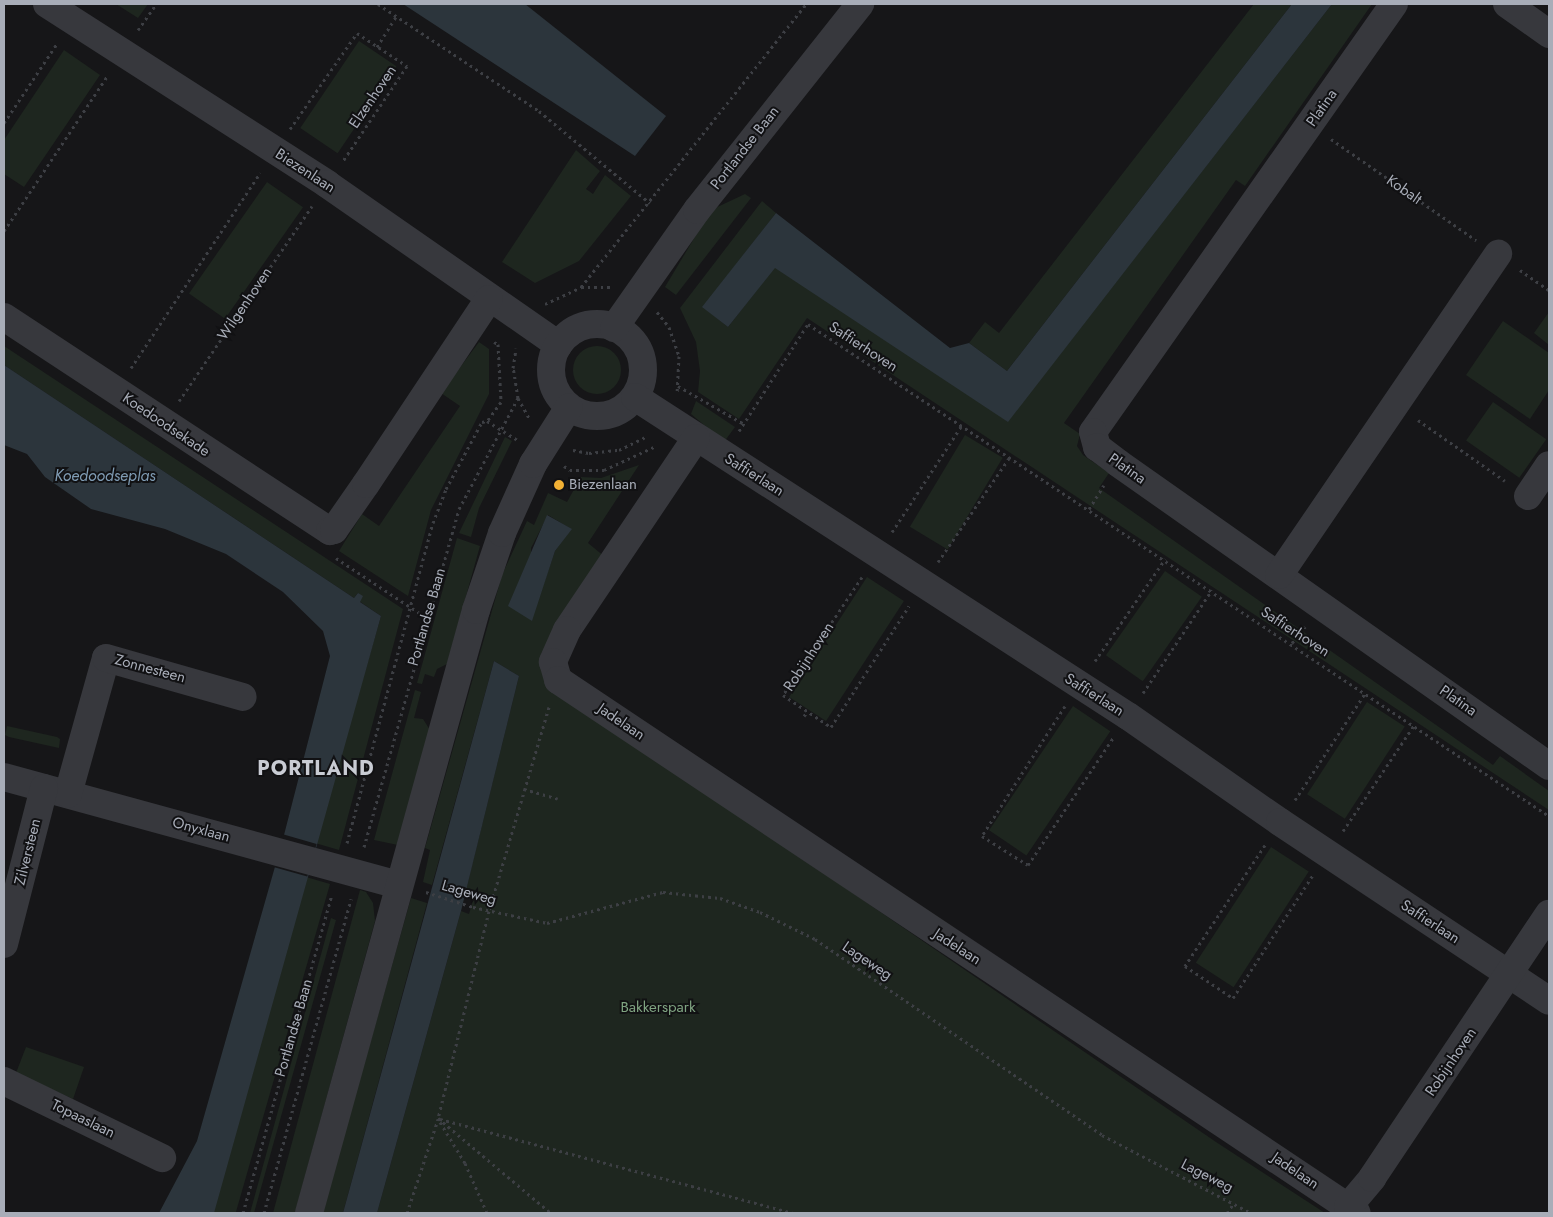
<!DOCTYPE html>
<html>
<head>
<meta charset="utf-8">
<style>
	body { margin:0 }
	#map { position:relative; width:1553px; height:1217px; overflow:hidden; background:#161618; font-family:Jost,sans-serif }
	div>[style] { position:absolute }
	.green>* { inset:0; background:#1e261f; transform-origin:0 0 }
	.round { border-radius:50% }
	.water>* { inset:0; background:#2c353c }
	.pier>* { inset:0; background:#161618; transform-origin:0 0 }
	.path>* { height:3px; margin-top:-1.5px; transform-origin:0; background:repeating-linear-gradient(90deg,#3d3f44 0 2.5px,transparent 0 6.5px) }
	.minor>* { height:28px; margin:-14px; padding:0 14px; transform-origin:14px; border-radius:14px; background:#37383d }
	.minor>.ring { margin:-14px; padding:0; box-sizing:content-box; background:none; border:28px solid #37383d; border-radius:50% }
	.dots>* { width:14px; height:14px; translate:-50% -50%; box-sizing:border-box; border:2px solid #111113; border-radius:50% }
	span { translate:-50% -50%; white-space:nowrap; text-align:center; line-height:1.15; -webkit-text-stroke:4px #111113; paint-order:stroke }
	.street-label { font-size:15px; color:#a8adb8 }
	.poi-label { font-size:15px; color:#a8adb8 }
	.left { translate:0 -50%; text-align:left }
	.park-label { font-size:15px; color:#7fa381 }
	.water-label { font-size:16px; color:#7f9bb3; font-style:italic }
	.district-label { font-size:20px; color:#c9ccd4; font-weight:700; letter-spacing:1px }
	.frame { position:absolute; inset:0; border:5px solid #a8adb8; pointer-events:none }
</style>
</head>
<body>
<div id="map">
	<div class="green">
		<div style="clip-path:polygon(116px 4px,148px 4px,138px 18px)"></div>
		<div style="clip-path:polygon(1254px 4px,1292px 4px,1007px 371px,969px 343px,985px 322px,999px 333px)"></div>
		<div style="clip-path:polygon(1332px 4px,1372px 4px,1245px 186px,1236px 180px,1064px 423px,1080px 434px,1077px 446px,1083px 455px,1109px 473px,1099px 488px,1493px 765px,1500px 756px,1549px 791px,1549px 810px,807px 318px,739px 419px,698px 392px,700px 371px,696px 342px,680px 308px,762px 201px,776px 213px,703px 307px,728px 327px,775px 267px,1008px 421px)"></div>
		<div style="left:359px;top:41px;width:45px;height:105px;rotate:34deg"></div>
		<div style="clip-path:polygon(64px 50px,100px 75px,24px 187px,4px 174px,4px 140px)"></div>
		<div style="clip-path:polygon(576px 150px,600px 171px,586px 189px,593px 194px,605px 175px,631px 196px,579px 261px,535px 283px,502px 262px)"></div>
		<div style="left:267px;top:182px;width:44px;height:136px;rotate:35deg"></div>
		<div style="clip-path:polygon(745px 194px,751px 198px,676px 295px,665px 287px,711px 210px)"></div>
		<div style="clip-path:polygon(1549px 312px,1549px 345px,1534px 333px)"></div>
		<div style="clip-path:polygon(1503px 321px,1549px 353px,1549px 390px,1530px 419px,1466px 375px)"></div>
		<div style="clip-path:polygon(479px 342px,489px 349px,489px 394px,431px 510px,408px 596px,339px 551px,362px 514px,379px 526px,460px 406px,441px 393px)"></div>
		<div class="round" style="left:573px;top:346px;width:48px;height:48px"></div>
		<div style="clip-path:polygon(4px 346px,403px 609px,339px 850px,315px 843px,381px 616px,359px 601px,358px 593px,354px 598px,4px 365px)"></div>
		<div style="clip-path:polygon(696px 401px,735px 427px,724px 442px,691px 414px)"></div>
		<div style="left:1493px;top:402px;width:65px;height:47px;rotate:35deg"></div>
		<div style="left:965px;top:435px;width:44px;height:107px;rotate:31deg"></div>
		<div style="clip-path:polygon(505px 437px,512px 441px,479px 508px,471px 537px,459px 533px)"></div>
		<div style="clip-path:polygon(evenodd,639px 465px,588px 543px,605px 557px,541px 654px,549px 685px,1216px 1142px,1325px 1213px,377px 1213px,461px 911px,469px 914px,474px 897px,465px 894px,519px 676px,494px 661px,432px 885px,423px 882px,430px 850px,425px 848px,502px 575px,527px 521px,534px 525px,548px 493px,567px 502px,581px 477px,601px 478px,639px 465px,548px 515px,571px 529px,555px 551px,531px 621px,531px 548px,548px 515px)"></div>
		<div style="clip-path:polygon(457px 538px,480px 546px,447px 664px,437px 669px,434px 677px,425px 674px,422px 684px,417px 683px)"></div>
		<div style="left:1165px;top:571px;width:45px;height:103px;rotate:35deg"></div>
		<div style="left:867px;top:577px;width:44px;height:143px;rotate:33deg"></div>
		<div style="clip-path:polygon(415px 690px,421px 692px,414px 718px,423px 719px,430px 730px,398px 845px,374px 840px)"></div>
		<div style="left:1367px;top:702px;width:45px;height:110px;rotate:33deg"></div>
		<div style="left:1073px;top:706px;width:45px;height:150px;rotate:34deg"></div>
		<div style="clip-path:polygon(7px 726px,57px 737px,60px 739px,59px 748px,9px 737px,5px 735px)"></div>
		<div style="left:1271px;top:847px;width:45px;height:138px;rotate:33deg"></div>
		<div style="left:306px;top:877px;width:25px;height:348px;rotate:16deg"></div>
		<div style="clip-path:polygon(360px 890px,366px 892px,373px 903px,375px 921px,295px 1213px,273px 1213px)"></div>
		<div style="clip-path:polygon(411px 898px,427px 903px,343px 1213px,322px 1213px)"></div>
		<div style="clip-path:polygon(331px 918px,336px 920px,254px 1213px,250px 1213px)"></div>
		<div style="clip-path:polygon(26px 1047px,84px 1067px,73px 1099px,16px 1073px)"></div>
	</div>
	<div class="water">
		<div style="clip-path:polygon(403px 4px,525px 4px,666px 116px,635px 156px)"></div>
		<div style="clip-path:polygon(1292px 4px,1332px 4px,1008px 422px,775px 268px,728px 327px,702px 307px,776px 213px,950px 348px,969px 343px,1007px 371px)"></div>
		<div style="clip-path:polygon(4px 365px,354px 598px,358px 593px,363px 596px,360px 602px,381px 616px,214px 1213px,159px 1213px,197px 1141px,284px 835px,330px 656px,323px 631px,283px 592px,226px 554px,165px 529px,91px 509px,45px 477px,27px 454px,4px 445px)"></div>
		<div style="clip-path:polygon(547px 515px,572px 529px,555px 551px,532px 621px,508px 606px)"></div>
		<div style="clip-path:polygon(494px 661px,519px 676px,461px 911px,377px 1213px,343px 1213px)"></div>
	</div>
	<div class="pier">
		<div style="left:282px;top:834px;width:36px;height:34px;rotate:16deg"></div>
	</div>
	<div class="path">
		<div style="left:378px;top:4px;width:193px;rotate:33.6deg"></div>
		<div style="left:539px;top:111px;width:144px;rotate:39.7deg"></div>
		<div style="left:138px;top:30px;width:32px;rotate:-55deg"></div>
		<div style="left:377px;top:47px;width:36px;rotate:-58deg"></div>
		<div style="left:4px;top:123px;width:97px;rotate:-56.3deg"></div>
		<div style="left:290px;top:129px;width:117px;rotate:-55.1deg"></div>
		<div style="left:357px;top:33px;width:60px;rotate:33.4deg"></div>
		<div style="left:407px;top:66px;width:115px;rotate:124deg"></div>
		<div style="left:1331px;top:139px;width:177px;rotate:34.9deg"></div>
		<div style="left:4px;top:231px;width:187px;rotate:-56.3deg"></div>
		<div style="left:1520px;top:270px;width:35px;rotate:35deg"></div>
		<div style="left:581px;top:287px;width:362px;rotate:-51.5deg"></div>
		<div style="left:545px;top:304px;width:40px;rotate:-25deg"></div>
		<div style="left:581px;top:287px;width:29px"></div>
		<div style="left:657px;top:312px;width:19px;rotate:51deg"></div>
		<div style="left:669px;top:327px;width:31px;rotate:71deg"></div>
		<div style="left:679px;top:356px;width:36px;rotate:93deg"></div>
		<div style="left:494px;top:342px;width:4px;rotate:27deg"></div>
		<div style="left:498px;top:344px;width:58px;rotate:87deg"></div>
		<div style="left:501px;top:402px;width:24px;rotate:126deg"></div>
		<div style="left:487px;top:421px;width:36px;rotate:32deg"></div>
		<div style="left:131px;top:368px;width:234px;rotate:-56.5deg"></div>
		<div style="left:678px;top:386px;width:76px;rotate:29.9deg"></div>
		<div style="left:518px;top:398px;width:25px;rotate:61deg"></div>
		<div style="left:179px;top:401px;width:236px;rotate:-55.7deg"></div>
		<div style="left:1418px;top:420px;width:106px;rotate:35deg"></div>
		<div style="left:739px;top:431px;width:127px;rotate:-57.2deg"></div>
		<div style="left:808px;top:324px;width:889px;rotate:33.58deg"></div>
		<div style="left:573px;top:450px;width:16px;rotate:11deg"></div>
		<div style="left:589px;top:453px;width:30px;rotate:-6deg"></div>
		<div style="left:619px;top:450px;width:32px;rotate:-26deg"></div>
		<div style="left:564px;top:466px;width:7px;rotate:34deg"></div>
		<div style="left:570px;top:470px;width:34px"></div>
		<div style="left:604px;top:470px;width:57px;rotate:-24.8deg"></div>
		<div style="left:1089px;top:509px;width:28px;rotate:-58deg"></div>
		<div style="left:892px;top:532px;width:128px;rotate:-56.8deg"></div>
		<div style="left:336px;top:558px;width:109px;rotate:33.4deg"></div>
		<div style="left:938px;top:562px;width:127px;rotate:-55.6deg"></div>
		<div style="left:862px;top:577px;width:142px;rotate:123.8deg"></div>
		<div style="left:783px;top:695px;width:58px;rotate:33.7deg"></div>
		<div style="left:831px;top:727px;width:144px;rotate:-57.2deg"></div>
		<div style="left:1292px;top:643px;width:21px;rotate:-51deg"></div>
		<div style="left:1095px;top:661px;width:124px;rotate:-55.5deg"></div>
		<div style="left:1143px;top:693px;width:124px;rotate:-56.2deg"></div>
		<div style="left:1065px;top:706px;width:154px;rotate:122.6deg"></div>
		<div style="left:982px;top:836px;width:54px;rotate:32.2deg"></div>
		<div style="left:1028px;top:865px;width:153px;rotate:-56.2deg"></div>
		<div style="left:549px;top:707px;width:213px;rotate:106.4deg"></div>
		<div style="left:489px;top:911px;width:213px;rotate:103.8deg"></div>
		<div style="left:438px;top:1118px;width:148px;rotate:40.1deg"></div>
		<div style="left:804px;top:716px;width:5px;rotate:-53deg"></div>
		<div style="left:524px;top:789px;width:35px;rotate:16deg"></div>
		<div style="left:1295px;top:800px;width:129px;rotate:-56.7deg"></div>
		<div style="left:1343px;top:831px;width:129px;rotate:-56.1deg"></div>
		<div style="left:347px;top:843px;width:331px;rotate:-75deg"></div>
		<div style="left:433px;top:523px;width:36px;rotate:-69deg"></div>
		<div style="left:446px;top:489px;width:76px;rotate:-61.8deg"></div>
		<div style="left:482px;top:422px;width:5px;rotate:-11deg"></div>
		<div style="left:1265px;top:845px;width:145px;rotate:123.5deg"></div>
		<div style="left:1185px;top:966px;width:58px;rotate:33.7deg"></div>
		<div style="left:1233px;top:998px;width:147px;rotate:-57deg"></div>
		<div style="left:364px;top:847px;width:351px;rotate:-74.3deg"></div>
		<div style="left:459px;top:509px;width:126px;rotate:-62deg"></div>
		<div style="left:518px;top:398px;width:30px;rotate:-99deg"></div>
		<div style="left:513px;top:368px;width:20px;rotate:-81deg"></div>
		<div style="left:426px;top:892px;width:49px;rotate:17.7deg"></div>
		<div style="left:473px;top:907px;width:76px;rotate:12.2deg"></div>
		<div style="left:547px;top:923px;width:120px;rotate:-15deg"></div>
		<div style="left:663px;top:892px;width:57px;rotate:6deg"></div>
		<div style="left:720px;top:898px;width:42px;rotate:19.3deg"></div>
		<div style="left:760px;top:912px;width:61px;rotate:26.1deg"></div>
		<div style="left:815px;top:939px;width:348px;rotate:34.3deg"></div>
		<div style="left:1102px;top:1135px;width:168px;rotate:27.6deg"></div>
		<div style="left:440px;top:1119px;width:366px;rotate:14.9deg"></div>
		<div style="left:440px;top:1122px;width:48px;rotate:58.6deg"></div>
		<div style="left:465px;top:1163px;width:55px;rotate:66.3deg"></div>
		<div style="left:243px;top:1213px;width:331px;rotate:-74.4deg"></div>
		<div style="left:264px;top:1213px;width:326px;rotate:-74.5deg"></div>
		<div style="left:407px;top:1213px;width:99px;rotate:-71.7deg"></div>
		<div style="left:1227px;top:1213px;width:12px;rotate:-55deg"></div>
	</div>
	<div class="minor">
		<div style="left:47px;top:4px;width:333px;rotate:32.7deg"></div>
		<div style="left:327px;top:184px;width:282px;rotate:34.8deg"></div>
		<div style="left:1394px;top:4px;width:523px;rotate:125.12deg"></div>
		<div style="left:1093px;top:432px;width:16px;rotate:75deg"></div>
		<div style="left:1097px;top:447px;width:26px;rotate:37deg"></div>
		<div style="left:1118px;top:463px;width:527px;rotate:35.11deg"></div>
		<div style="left:1507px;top:4px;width:52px;rotate:35.5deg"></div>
		<div style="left:4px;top:317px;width:390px;rotate:33.3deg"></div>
		<div style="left:330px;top:531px;width:4px;rotate:-14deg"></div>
		<div style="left:334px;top:530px;width:56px;rotate:-55.2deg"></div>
		<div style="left:366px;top:484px;width:222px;rotate:-56.4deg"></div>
		<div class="ring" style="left:551px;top:324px;width:64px;height:64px"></div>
		<div style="left:614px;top:328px;width:144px;rotate:-54.9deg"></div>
		<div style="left:697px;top:210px;width:263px;rotate:-51.6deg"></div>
		<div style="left:635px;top:397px;width:587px;rotate:32.91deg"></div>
		<div style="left:1128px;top:716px;width:185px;rotate:34.9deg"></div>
		<div style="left:1280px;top:822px;width:323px;rotate:33.6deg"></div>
		<div style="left:696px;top:438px;width:231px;rotate:123.9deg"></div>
		<div style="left:567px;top:630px;width:35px;rotate:114deg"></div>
		<div style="left:553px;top:662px;width:19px;rotate:74deg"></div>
		<div style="left:558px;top:680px;width:960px;rotate:33.71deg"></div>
		<div style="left:1528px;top:496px;width:37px;rotate:-56deg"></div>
		<div style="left:1279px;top:575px;width:389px;rotate:-55.7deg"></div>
		<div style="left:4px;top:777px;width:409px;rotate:15.3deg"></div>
		<div style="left:68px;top:794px;width:141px;rotate:-74.4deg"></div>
		<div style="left:106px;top:658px;width:142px;rotate:15.9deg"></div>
		<div style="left:4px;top:944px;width:161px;rotate:-75.6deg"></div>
		<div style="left:4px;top:1081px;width:176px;rotate:26deg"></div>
		<div style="left:1348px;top:1207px;width:38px;rotate:-50deg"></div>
		<div style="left:1372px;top:1178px;width:318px;rotate:-56.2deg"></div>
		<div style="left:309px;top:1213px;width:626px;rotate:-74.52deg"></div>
		<div style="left:476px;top:610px;width:81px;rotate:-71.3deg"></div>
		<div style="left:502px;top:533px;width:76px;rotate:-65.8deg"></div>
		<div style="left:533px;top:464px;width:67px;rotate:-57.7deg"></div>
	</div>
	<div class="dots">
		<div style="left:559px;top:485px;background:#f2b134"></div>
	</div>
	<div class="street-label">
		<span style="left:373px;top:97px;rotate:-56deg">Elzenhoven</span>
		<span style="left:1322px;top:108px;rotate:-55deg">Platina</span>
		<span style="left:745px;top:148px;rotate:-52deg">Portlandse Baan</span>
		<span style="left:305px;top:171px;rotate:33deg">Biezenlaan</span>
		<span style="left:1404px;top:190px;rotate:35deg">Kobalt</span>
		<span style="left:245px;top:304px;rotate:-56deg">Wilgenhoven</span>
		<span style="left:863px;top:347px;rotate:33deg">Saffierhoven</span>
		<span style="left:166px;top:425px;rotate:34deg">Koedoodsekade</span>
		<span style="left:1127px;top:469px;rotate:35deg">Platina</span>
		<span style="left:754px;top:475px;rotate:32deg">Saffierlaan</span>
		<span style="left:427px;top:617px;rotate:-74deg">Portlandse Baan</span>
		<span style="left:1295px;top:632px;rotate:33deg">Saffierhoven</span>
		<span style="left:809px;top:657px;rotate:-57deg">Robijnhoven</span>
		<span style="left:150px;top:669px;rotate:15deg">Zonnesteen</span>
		<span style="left:1094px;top:695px;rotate:32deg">Saffierlaan</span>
		<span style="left:1458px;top:701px;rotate:35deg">Platina</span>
		<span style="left:621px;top:722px;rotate:34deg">Jadelaan</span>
		<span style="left:201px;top:830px;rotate:15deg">Onyxlaan</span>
		<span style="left:28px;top:852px;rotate:-76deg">Zilversteen</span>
		<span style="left:469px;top:893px;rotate:16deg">Lageweg</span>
		<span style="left:1430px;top:922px;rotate:33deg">Saffierlaan</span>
		<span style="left:957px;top:947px;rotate:33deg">Jadelaan</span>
		<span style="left:867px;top:961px;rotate:34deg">Lageweg</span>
		<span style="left:294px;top:1028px;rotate:-74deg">Portlandse Baan</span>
		<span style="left:1451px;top:1062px;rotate:-56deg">Robijnhoven</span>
		<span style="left:83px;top:1119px;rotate:26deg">Topaaslaan</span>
		<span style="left:1295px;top:1171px;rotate:34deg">Jadelaan</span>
		<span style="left:1207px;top:1176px;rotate:27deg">Lageweg</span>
	</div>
	<div class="poi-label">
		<span class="left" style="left:569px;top:485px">Biezenlaan</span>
	</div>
	<div class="park-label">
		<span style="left:658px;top:1008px">Bakkerspark</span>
	</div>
	<div class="water-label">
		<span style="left:105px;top:476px">Koedoodseplas</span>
	</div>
	<div class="district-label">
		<span style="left:316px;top:768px">PORTLAND</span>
	</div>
	<div class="frame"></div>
</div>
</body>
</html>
